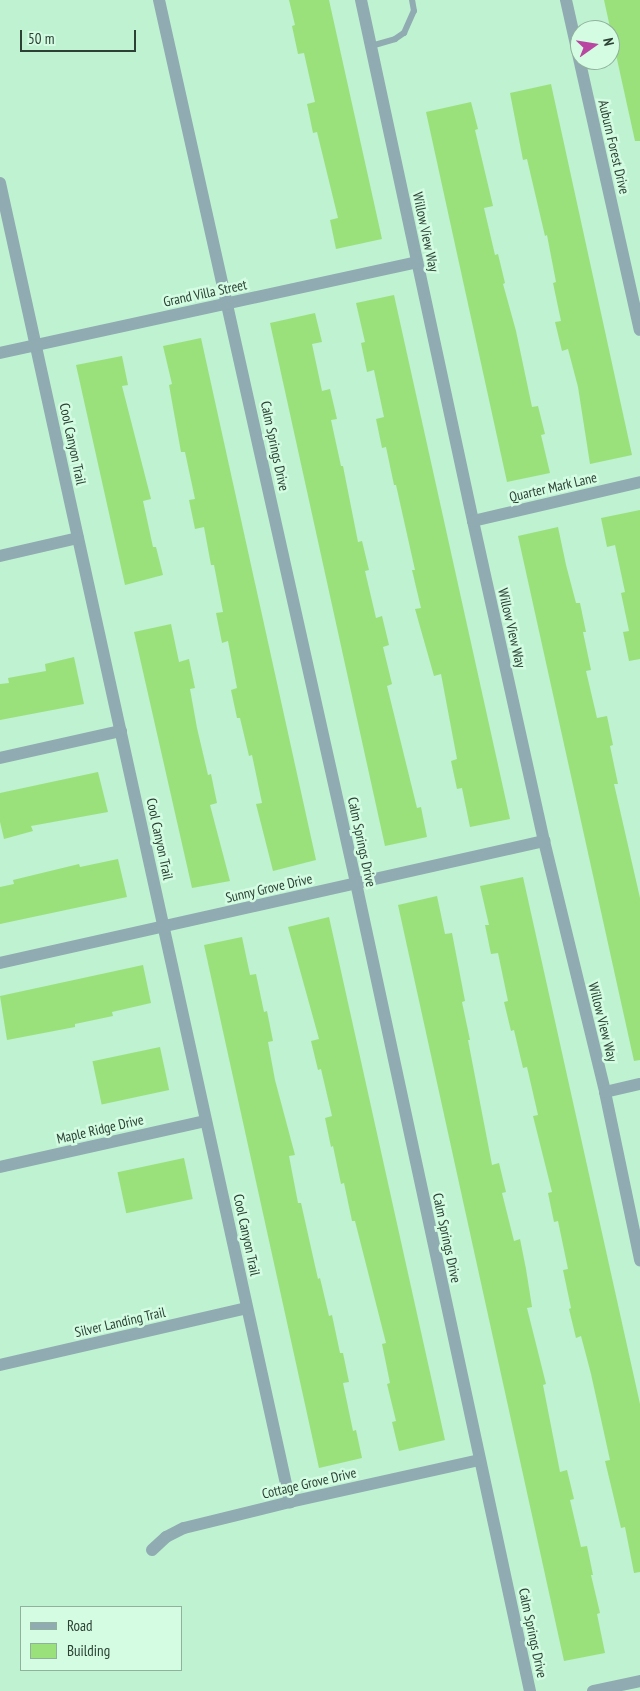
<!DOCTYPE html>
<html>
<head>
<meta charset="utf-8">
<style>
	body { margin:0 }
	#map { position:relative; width:640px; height:1691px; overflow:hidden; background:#bef2d1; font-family:"PT Sans Narrow",sans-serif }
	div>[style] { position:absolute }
	.building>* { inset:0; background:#9ae17c; transform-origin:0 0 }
	.service>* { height:6px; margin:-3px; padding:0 3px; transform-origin:3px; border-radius:3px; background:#90abb2 }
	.minor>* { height:12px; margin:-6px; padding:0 6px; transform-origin:6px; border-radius:6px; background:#90abb2 }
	span { translate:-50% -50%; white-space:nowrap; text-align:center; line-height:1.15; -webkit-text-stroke:5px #d3fce2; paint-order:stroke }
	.street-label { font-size:14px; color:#2c4134 }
	.legend { position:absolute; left:20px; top:1606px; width:162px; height:65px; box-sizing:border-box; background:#d3fce2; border:1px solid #90b19c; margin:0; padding:6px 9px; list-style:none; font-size:15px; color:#2c4134 }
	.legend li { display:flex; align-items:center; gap:10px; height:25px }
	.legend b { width:25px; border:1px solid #90b19c }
	.north { position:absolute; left:570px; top:20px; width:50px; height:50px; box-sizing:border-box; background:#d3fce2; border:1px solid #90b19c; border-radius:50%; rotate:77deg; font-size:14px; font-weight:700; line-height:20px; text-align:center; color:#2c4134 }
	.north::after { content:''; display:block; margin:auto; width:18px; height:22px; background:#b946a0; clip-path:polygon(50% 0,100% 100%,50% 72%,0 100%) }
	.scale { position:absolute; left:20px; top:30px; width:116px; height:22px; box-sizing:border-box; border:2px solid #2c4134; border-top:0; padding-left:6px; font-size:15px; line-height:18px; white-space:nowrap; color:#2c4134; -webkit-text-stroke:4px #d3fce2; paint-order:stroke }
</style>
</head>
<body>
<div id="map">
	<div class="building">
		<div style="clip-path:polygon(289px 0,329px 0,382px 239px,336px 249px,330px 220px,338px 218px,317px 132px,313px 133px,307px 104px,315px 102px,304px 53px,298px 54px,292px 26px,295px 25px)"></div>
		<div style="clip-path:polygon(604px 0,640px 0,640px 141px,635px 141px)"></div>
		<div style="clip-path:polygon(551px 84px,632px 455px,590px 464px,578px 387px,568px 349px,562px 351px,555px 322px,561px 321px,553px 283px,556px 282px,547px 235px,545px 236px,527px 159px,523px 160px,510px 93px)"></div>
		<div style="clip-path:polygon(471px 102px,478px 129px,475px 130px,493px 206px,484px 208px,495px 255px,498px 254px,505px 283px,503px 284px,516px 331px,532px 407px,538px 406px,545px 434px,541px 435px,550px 473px,507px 482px,426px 112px)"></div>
		<div style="clip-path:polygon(394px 295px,510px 819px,470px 827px,462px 788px,457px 789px,451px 761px,457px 759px,441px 674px,434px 676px,415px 609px,421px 608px,412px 570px,415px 570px,396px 485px,394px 485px,386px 447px,382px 448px,376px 419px,384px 417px,374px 370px,367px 372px,361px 343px,365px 342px,356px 303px)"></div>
		<div style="clip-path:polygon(315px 313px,322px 342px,312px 344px,322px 391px,330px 389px,337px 419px,331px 420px,341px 466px,343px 466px,358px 542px,362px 541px,369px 570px,365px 571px,376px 618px,382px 616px,389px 645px,383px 647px,392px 684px,387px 686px,417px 808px,421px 807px,427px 837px,385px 846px,270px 323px)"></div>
		<div style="clip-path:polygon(201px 338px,316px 860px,273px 871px,256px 804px,262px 803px,252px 755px,249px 756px,240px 718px,237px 718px,231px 690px,237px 688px,228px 641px,222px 643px,216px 613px,223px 612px,214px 565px,211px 565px,204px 527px,195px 529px,189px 500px,195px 499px,185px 452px,181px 452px,169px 385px,172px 384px,163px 346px)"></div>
		<div style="clip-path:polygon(122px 356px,128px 385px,122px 386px,151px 499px,143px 501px,153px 547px,156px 547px,163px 575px,125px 585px,76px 365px)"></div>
		<div style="clip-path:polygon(640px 510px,640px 659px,629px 661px,623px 632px,629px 631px,621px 593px,625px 592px,615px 545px,607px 547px,601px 518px)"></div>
		<div style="clip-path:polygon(558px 527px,566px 565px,576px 603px,580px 603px,586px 632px,583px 632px,591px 670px,586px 671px,597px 718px,607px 716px,613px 745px,610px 746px,618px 784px,614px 784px,640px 898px,640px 1060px,634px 1061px,518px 536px)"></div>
		<div style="clip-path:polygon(171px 624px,179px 662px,189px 659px,195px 688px,190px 689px,197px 728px,208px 775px,211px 774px,217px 803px,210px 805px,230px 881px,192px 888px,134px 632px)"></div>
		<div style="clip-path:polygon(74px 657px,84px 704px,0 720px,0 684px,9px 683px,8px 678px,46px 671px,45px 664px)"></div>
		<div style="clip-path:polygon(98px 772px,108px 812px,31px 826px,33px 831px,4px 839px,0 822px,0 793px)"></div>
		<div style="clip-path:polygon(118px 859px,127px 897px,0 924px,0 887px,14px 884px,13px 880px,79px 864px,80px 867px)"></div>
		<div style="clip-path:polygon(523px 877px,640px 1404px,640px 1572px,634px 1573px,625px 1527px,621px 1528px,612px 1490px,605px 1461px,610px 1460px,591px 1374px,581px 1336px,576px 1338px,569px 1309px,571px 1308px,563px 1270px,568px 1269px,558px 1221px,554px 1222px,548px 1193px,552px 1192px,533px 1116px,538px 1115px,527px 1067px,523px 1068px,514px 1030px,511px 1031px,504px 1002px,508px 1001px,498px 953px,491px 954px,485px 925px,489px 925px,480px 886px)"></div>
		<div style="clip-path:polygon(437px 896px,445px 934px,452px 933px,465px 1001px,462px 1002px,470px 1040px,468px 1040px,492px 1165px,499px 1163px,506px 1192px,502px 1193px,514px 1241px,520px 1239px,526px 1269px,532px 1307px,527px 1308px,546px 1384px,543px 1385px,560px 1472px,567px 1470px,574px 1499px,570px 1500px,581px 1547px,587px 1546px,593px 1575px,591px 1575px,600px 1613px,597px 1614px,605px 1653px,564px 1661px,398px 905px)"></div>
		<div style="clip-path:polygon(329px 917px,445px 1440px,399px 1451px,392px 1422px,396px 1421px,387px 1384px,390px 1383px,382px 1344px,386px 1343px,355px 1221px,352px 1221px,344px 1183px,341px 1184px,333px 1146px,331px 1147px,325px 1118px,332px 1116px,321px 1069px,318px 1070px,311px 1041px,319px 1039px,288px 927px)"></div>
		<div style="clip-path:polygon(242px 937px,250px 975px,256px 974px,264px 1012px,267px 1011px,273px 1041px,268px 1042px,275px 1080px,295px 1155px,289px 1156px,298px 1203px,301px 1203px,318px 1279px,320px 1278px,329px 1316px,332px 1315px,340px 1353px,343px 1353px,349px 1382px,343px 1383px,353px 1431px,356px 1430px,362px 1458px,319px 1468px,204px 945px)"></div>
		<div style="clip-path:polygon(143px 965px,151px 1003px,112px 1012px,113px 1016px,75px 1024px,75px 1027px,7px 1040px,0 996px)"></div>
		<div style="left:160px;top:1047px;width:44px;height:69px;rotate:78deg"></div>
		<div style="left:184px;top:1158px;width:42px;height:68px;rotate:78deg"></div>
	</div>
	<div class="service">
		<div style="left:371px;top:46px;width:25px;rotate:-16deg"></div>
		<div style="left:395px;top:39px;width:11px;rotate:-34deg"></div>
		<div style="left:404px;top:33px;width:24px;rotate:-66deg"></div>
		<div style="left:414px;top:11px;width:11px;rotate:-100deg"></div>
	</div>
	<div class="minor">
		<div style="left:159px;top:0;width:905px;rotate:77.42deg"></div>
		<div style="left:356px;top:883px;width:827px;rotate:77.85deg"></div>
		<div style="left:361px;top:0;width:533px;rotate:77.87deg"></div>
		<div style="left:473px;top:521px;width:328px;rotate:77.5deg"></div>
		<div style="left:544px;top:841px;width:258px;rotate:76.3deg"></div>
		<div style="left:605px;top:1092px;width:172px;rotate:78.2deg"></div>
		<div style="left:566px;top:0;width:338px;rotate:77.4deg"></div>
		<div style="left:0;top:183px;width:1351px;rotate:77.6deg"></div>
		<div style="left:0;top:353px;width:427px;rotate:-12.3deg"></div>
		<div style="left:473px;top:521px;width:171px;rotate:-13.1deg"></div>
		<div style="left:0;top:556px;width:80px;rotate:-13deg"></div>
		<div style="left:0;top:758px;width:124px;rotate:-12.6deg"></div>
		<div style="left:0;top:963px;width:558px;rotate:-12.64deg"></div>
		<div style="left:605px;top:1092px;width:36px;rotate:-13deg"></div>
		<div style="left:0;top:1167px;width:211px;rotate:-12.6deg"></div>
		<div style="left:0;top:1365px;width:253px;rotate:-13deg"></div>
		<div style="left:152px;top:1550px;width:19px;rotate:-43deg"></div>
		<div style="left:166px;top:1537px;width:20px;rotate:-27deg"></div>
		<div style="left:184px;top:1528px;width:109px;rotate:-13.8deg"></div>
		<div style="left:290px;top:1502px;width:194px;rotate:-12.5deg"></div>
		<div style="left:593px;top:1691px;width:48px;rotate:-12deg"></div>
	</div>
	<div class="street-label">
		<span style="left:614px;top:147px;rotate:77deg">Auburn Forest Drive</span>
		<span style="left:426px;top:232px;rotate:78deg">Willow View Way</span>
		<span style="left:205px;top:293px;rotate:-12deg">Grand Villa Street</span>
		<span style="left:73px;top:444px;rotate:78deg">Cool Canyon Trail</span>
		<span style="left:275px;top:446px;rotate:78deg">Calm Springs Drive</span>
		<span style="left:553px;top:487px;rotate:-13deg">Quarter Mark Lane</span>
		<span style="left:512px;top:628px;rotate:77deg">Willow View Way</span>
		<span style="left:160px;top:839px;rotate:78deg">Cool Canyon Trail</span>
		<span style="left:362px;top:842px;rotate:78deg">Calm Springs Drive</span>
		<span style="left:269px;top:888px;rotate:-13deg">Sunny Grove Drive</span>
		<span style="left:603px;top:1022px;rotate:76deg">Willow View Way</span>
		<span style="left:100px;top:1129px;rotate:-13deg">Maple Ridge Drive</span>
		<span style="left:247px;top:1235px;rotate:78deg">Cool Canyon Trail</span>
		<span style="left:447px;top:1238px;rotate:78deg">Calm Springs Drive</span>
		<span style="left:120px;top:1322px;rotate:-13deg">Silver Landing Trail</span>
		<span style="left:309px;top:1483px;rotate:-13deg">Cottage Grove Drive</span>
		<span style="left:533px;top:1633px;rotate:78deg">Calm Springs Drive</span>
	</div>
	<ul class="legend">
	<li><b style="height:6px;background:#90abb2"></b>Road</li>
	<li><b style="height:14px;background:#9ae17c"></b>Building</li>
	</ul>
	<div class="north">N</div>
	<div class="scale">50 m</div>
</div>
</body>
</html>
